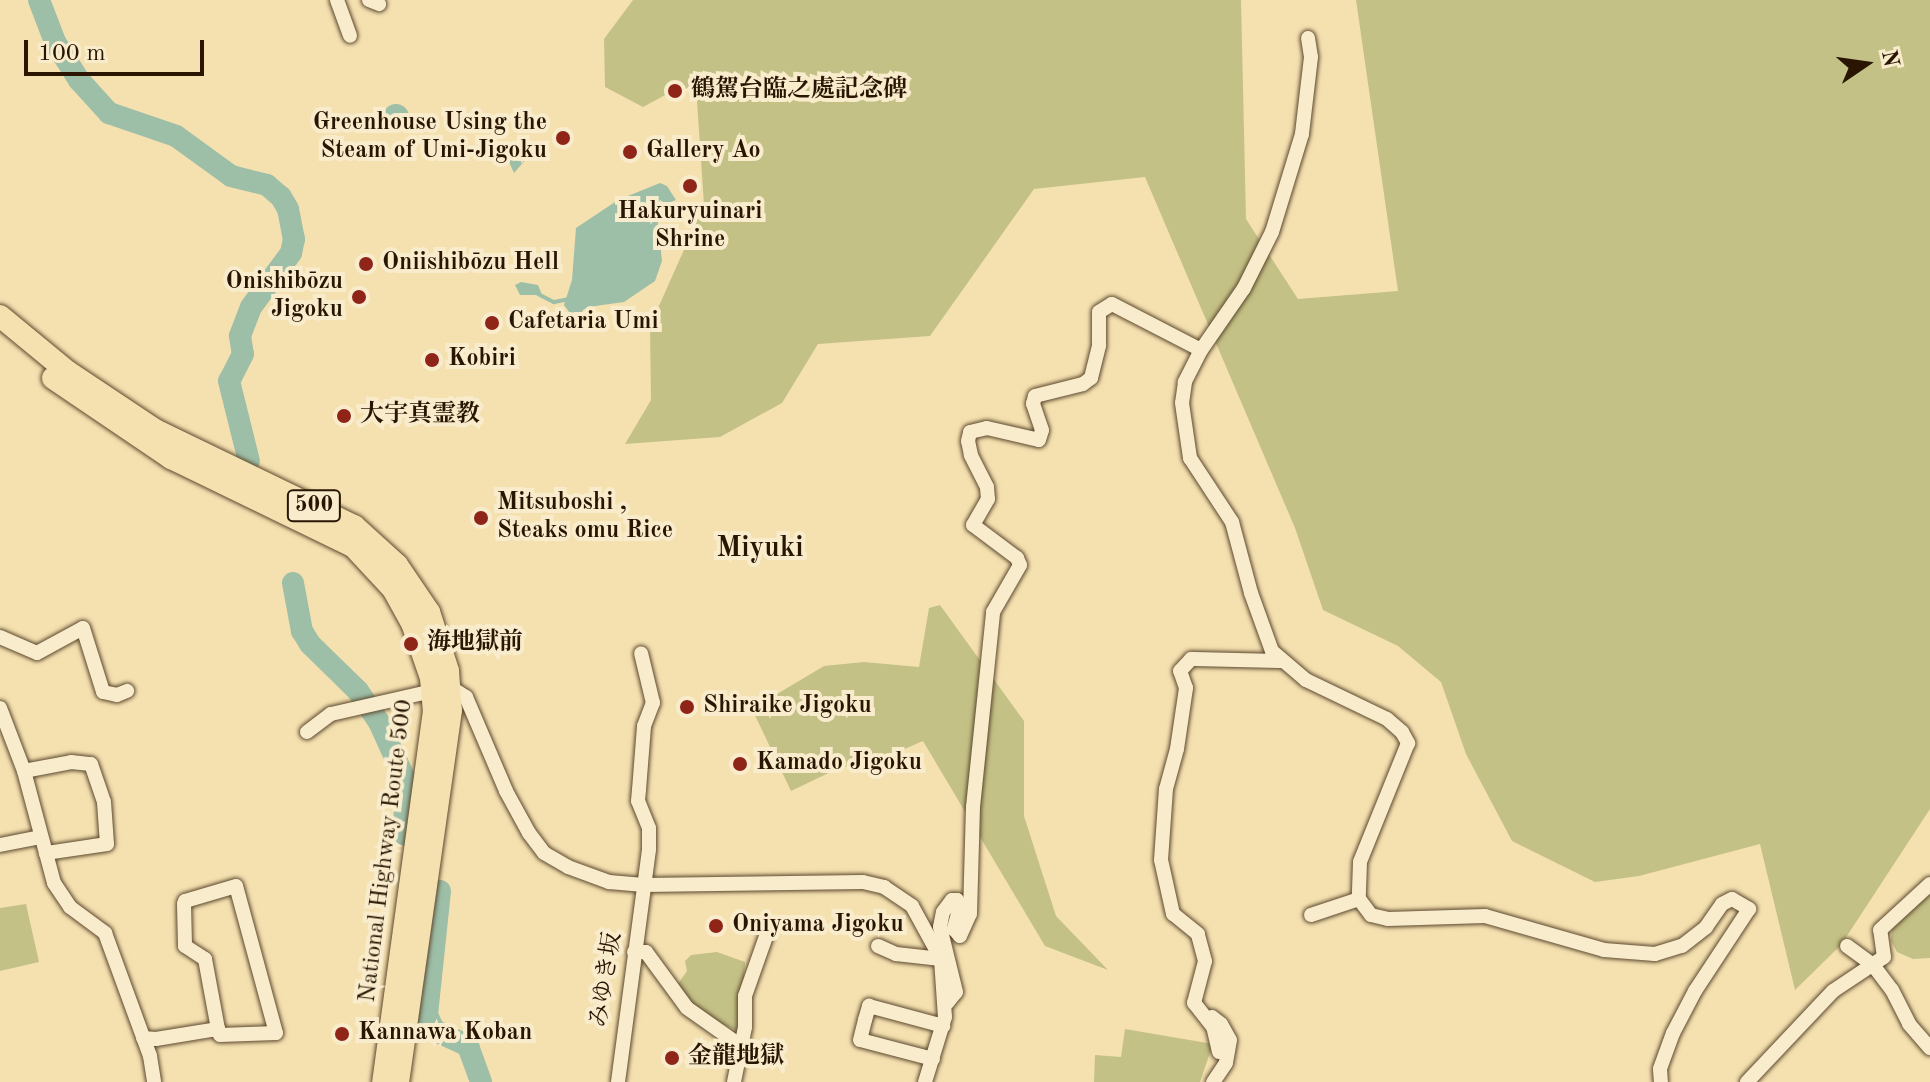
<!DOCTYPE html>
<html>
<head>
<meta charset="utf-8">
<style>
	body { margin:0 }
	#map { position:relative; width:1930px; height:1082px; overflow:hidden; background:#f5e1b0; font-family:"Old Standard TT","Noto Serif JP",serif }
	div>[style] { position:absolute }
	.green>* { inset:0; background:#c4c186 }
	.water>* { inset:0; background:#9dbea7 }
	.round { border-radius:50% }
	.stream>* { height:4px; margin:-2px; padding:0 2px; transform-origin:2px; border-radius:2px; background:#9dbea7 }
	.river>* { height:22px; margin:-11px; padding:0 11px; transform-origin:11px; border-radius:11px; background:#9dbea7 }
	.roads { filter:drop-shadow(0 0 2px #5c482e) drop-shadow(0 0 2px #5c482e) }
	.minor>* { height:14px; margin:-7px; padding:0 7px; transform-origin:7px; border-radius:7px; background:#f8eccc }
	.highway>* { height:22px; margin:-11px; padding:0 11px; transform-origin:11px; border-radius:11px; background:#f5e1b0 }
	.dots>* { width:22px; height:22px; translate:-50% -50%; box-sizing:border-box; border:4px solid #f8eccc; border-radius:50% }
	span { translate:-50% -50%; white-space:nowrap; text-align:center; line-height:1.15; -webkit-text-stroke:8px #f8eccc; paint-order:stroke }
	.shield-label span { padding:2px 6px; background:#f8eccc; border:2px solid; border-radius:6px; -webkit-text-stroke-width:0 }
	.shield-label { font-size:22px; color:#291502; font-weight:700 }
	.poi-label { font-size:24px; color:#291502; font-weight:700 }
	.left { translate:0 -50%; text-align:left }
	.right { translate:-100% -50%; text-align:right }
	.street-label { font-size:24px; color:#291502 }
	.quarter-label { font-size:28px; color:#291502; font-weight:700 }
	.north { position:absolute; left:1826px; top:24px; width:80px; height:80px; -webkit-text-stroke:6px #f8eccc; paint-order:stroke; rotate:77deg; font-size:22px; font-weight:700; line-height:32px; text-align:center; color:#291502 }
	.north::after { content:''; display:block; margin:auto; width:28px; height:36px; background:#291502; clip-path:polygon(50% 0,100% 100%,50% 72%,0 100%) }
	.scale { position:absolute; left:24px; top:40px; width:180px; height:36px; box-sizing:border-box; border:4px solid #291502; border-top:0; padding-left:10px; font-size:24px; line-height:28px; white-space:nowrap; color:#291502; -webkit-text-stroke:6px #f8eccc; paint-order:stroke }
</style>
</head>
<body>
<div id="map">
	<div class="green">
		<div style="clip-path:polygon(633px 0,1241px 0,1246px 219px,1298px 299px,1398px 291px,1356px 0,1930px 0,1930px 809px,1841px 945px,1795px 990px,1760px 844px,1639px 876px,1595px 882px,1512px 841px,1466px 754px,1441px 682px,1398px 646px,1323px 610px,1295px 528px,1145px 177px,1034px 189px,930px 336px,818px 344px,782px 403px,720px 437px,625px 444px,651px 400px,650px 326px,704px 205px,696px 86px,667px 94px,643px 107px,605px 87px,604px 39px)"></div>
		<div style="clip-path:polygon(940px 605px,1024px 721px,1024px 816px,1056px 916px,1108px 970px,1045px 946px,923px 741px,877px 761px,839px 768px,791px 791px,752px 709px,824px 666px,864px 662px,919px 667px,929px 608px)"></div>
		<div style="clip-path:polygon(1930px 895px,1930px 958px,1913px 959px,1897px 952px,1891px 941px,1892px 929px,1901px 916px)"></div>
		<div style="clip-path:polygon(26px 904px,39px 962px,0 971px,0 908px)"></div>
		<div style="clip-path:polygon(717px 952px,745px 962px,741px 1032px,711px 1019px,687px 999px,678px 984px,687px 971px,685px 961px,691px 955px)"></div>
		<div style="clip-path:polygon(1125px 1029px,1213px 1044px,1200px 1082px,1094px 1082px,1095px 1055px,1121px 1057px)"></div>
	</div>
	<div class="water">
		<div class="round" style="left:383px;top:104px;width:26px;height:26px"></div>
		<div style="clip-path:polygon(523px 147px,529px 151px,527px 158px,514px 173px,509px 162px,513px 152px)"></div>
		<div style="clip-path:polygon(660px 183px,667px 186px,676px 200px,666px 204px,660px 200px,656px 206px,662px 261px,655px 281px,624px 302px,588px 307px,583px 310px,577px 323px,564px 305px,572px 280px,576px 228px,618px 200px)"></div>
		<div style="clip-path:polygon(521px 282px,538px 285px,542px 295px,520px 295px,515px 285px)"></div>
	</div>
	<div class="stream">
		<div style="left:538px;top:294px;width:18px;rotate:27deg"></div>
		<div style="left:554px;top:302px;width:16px;rotate:-11deg"></div>
	</div>
	<div class="river">
		<div style="left:39px;top:0;width:45px;rotate:69.1deg"></div>
		<div style="left:55px;top:42px;width:45px;rotate:57.7deg"></div>
		<div style="left:79px;top:80px;width:45px;rotate:47.7deg"></div>
		<div style="left:109px;top:113px;width:71px;rotate:18.9deg"></div>
		<div style="left:176px;top:136px;width:68px;rotate:36deg"></div>
		<div style="left:231px;top:176px;width:37px;rotate:14deg"></div>
		<div style="left:267px;top:185px;width:18px;rotate:41deg"></div>
		<div style="left:281px;top:197px;width:14px;rotate:60deg"></div>
		<div style="left:288px;top:209px;width:31px;rotate:79deg"></div>
		<div style="left:294px;top:239px;width:14px;rotate:102deg"></div>
		<div style="left:291px;top:253px;width:67px;rotate:126.5deg"></div>
		<div style="left:251px;top:307px;width:31px;rotate:111deg"></div>
		<div style="left:240px;top:336px;width:18px;rotate:81deg"></div>
		<div style="left:243px;top:354px;width:30px;rotate:117deg"></div>
		<div style="left:229px;top:381px;width:82px;rotate:76deg"></div>
		<div style="left:293px;top:583px;width:49px;rotate:79.4deg"></div>
		<div style="left:302px;top:631px;width:15px;rotate:58deg"></div>
		<div style="left:310px;top:644px;width:67px;rotate:44.4deg"></div>
		<div style="left:358px;top:691px;width:37px;rotate:56deg"></div>
		<div style="left:379px;top:722px;width:60px;rotate:65.6deg"></div>
		<div style="left:404px;top:777px;width:58px;rotate:89deg"></div>
		<div style="left:440px;top:891px;width:125px;rotate:96deg"></div>
		<div style="left:427px;top:1015px;width:17px;rotate:65deg"></div>
		<div style="left:434px;top:1030px;width:38px;rotate:25deg"></div>
		<div style="left:468px;top:1046px;width:38px;rotate:70deg"></div>
	</div>
	<div class="roads">
		<div class="minor">
			<div style="left:337px;top:0;width:38px;rotate:70deg"></div>
			<div style="left:369px;top:0;width:11px;rotate:22deg"></div>
			<div style="left:1308px;top:38px;width:19px;rotate:81deg"></div>
			<div style="left:1311px;top:57px;width:78px;rotate:96.7deg"></div>
			<div style="left:1302px;top:134px;width:102px;rotate:107deg"></div>
			<div style="left:1272px;top:232px;width:63px;rotate:116.6deg"></div>
			<div style="left:1244px;top:288px;width:75px;rotate:124.7deg"></div>
			<div style="left:1201px;top:350px;width:36px;rotate:117deg"></div>
			<div style="left:1185px;top:382px;width:21px;rotate:98deg"></div>
			<div style="left:1182px;top:403px;width:56px;rotate:81.7deg"></div>
			<div style="left:1190px;top:458px;width:77px;rotate:56.7deg"></div>
			<div style="left:1232px;top:522px;width:73px;rotate:75deg"></div>
			<div style="left:1251px;top:593px;width:62px;rotate:70.1deg"></div>
			<div style="left:1272px;top:651px;width:45px;rotate:40.5deg"></div>
			<div style="left:1306px;top:680px;width:90px;rotate:25.7deg"></div>
			<div style="left:1387px;top:719px;width:20px;rotate:41deg"></div>
			<div style="left:1402px;top:732px;width:13px;rotate:61deg"></div>
			<div style="left:1408px;top:743px;width:128px;rotate:112deg"></div>
			<div style="left:1360px;top:862px;width:37px;rotate:92deg"></div>
			<div style="left:1359px;top:899px;width:20px;rotate:53deg"></div>
			<div style="left:1371px;top:915px;width:17px;rotate:13deg"></div>
			<div style="left:1388px;top:919px;width:97px;rotate:-1.8deg"></div>
			<div style="left:1485px;top:916px;width:124px;rotate:15.9deg"></div>
			<div style="left:1604px;top:950px;width:51px;rotate:4.5deg"></div>
			<div style="left:1655px;top:954px;width:28px;rotate:-17deg"></div>
			<div style="left:1682px;top:946px;width:31px;rotate:-38deg"></div>
			<div style="left:1706px;top:927px;width:28px;rotate:-55deg"></div>
			<div style="left:1722px;top:904px;width:11px;rotate:-27deg"></div>
			<div style="left:1732px;top:899px;width:20px;rotate:30deg"></div>
			<div style="left:1749px;top:909px;width:98px;rotate:123.4deg"></div>
			<div style="left:1695px;top:991px;width:47px;rotate:117.6deg"></div>
			<div style="left:1673px;top:1033px;width:38px;rotate:110deg"></div>
			<div style="left:1660px;top:1069px;width:13px;rotate:86deg"></div>
			<div style="left:0;top:637px;width:40px;rotate:23.4deg"></div>
			<div style="left:37px;top:653px;width:52px;rotate:-28.5deg"></div>
			<div style="left:83px;top:628px;width:67px;rotate:72.6deg"></div>
			<div style="left:103px;top:692px;width:14px;rotate:12deg"></div>
			<div style="left:117px;top:695px;width:11px;rotate:-22deg"></div>
			<div style="left:0;top:708px;width:67px;rotate:69.1deg"></div>
			<div style="left:24px;top:771px;width:116px;rotate:75deg"></div>
			<div style="left:54px;top:883px;width:29px;rotate:56deg"></div>
			<div style="left:70px;top:907px;width:44px;rotate:36.6deg"></div>
			<div style="left:105px;top:933px;width:131px;rotate:69.9deg"></div>
			<div style="left:150px;top:1056px;width:26px;rotate:81deg"></div>
			<div style="left:307px;top:732px;width:30px;rotate:-37deg"></div>
			<div style="left:331px;top:714px;width:122px;rotate:-12.8deg"></div>
			<div style="left:450px;top:687px;width:19px;rotate:32deg"></div>
			<div style="left:466px;top:697px;width:102px;rotate:66.9deg"></div>
			<div style="left:506px;top:791px;width:48px;rotate:61.3deg"></div>
			<div style="left:529px;top:833px;width:25px;rotate:53deg"></div>
			<div style="left:544px;top:853px;width:28px;rotate:30deg"></div>
			<div style="left:568px;top:867px;width:44px;rotate:20.1deg"></div>
			<div style="left:609px;top:882px;width:35px;rotate:5deg"></div>
			<div style="left:644px;top:885px;width:219px;rotate:-0.8deg"></div>
			<div style="left:863px;top:882px;width:22px;rotate:13deg"></div>
			<div style="left:884px;top:887px;width:34px;rotate:34deg"></div>
			<div style="left:912px;top:906px;width:60px;rotate:61.3deg"></div>
			<div style="left:941px;top:959px;width:58px;rotate:86.1deg"></div>
			<div style="left:945px;top:1017px;width:68px;rotate:107.1deg"></div>
			<div style="left:24px;top:771px;width:48px;rotate:-10.8deg"></div>
			<div style="left:71px;top:762px;width:20px;rotate:6deg"></div>
			<div style="left:91px;top:764px;width:40px;rotate:71.1deg"></div>
			<div style="left:104px;top:802px;width:42px;rotate:85.9deg"></div>
			<div style="left:107px;top:844px;width:62px;rotate:171.6deg"></div>
			<div style="left:0;top:845px;width:42px;rotate:-11deg"></div>
			<div style="left:1311px;top:915px;width:51px;rotate:-18.4deg"></div>
			<div style="left:878px;top:946px;width:20px;rotate:24deg"></div>
			<div style="left:896px;top:954px;width:45px;rotate:6.3deg"></div>
			<div style="left:1847px;top:946px;width:32px;rotate:36deg"></div>
			<div style="left:1873px;top:965px;width:31px;rotate:53deg"></div>
			<div style="left:1892px;top:990px;width:38px;rotate:63deg"></div>
			<div style="left:1909px;top:1024px;width:32px;rotate:49deg"></div>
			<div style="left:634px;top:952px;width:12px"></div>
			<div style="left:646px;top:952px;width:69px;rotate:53.8deg"></div>
			<div style="left:687px;top:1008px;width:66px;rotate:35.1deg"></div>
			<div style="left:947px;top:1003px;width:14px;rotate:-51deg"></div>
			<div style="left:956px;top:992px;width:67px;rotate:-103.8deg"></div>
			<div style="left:940px;top:927px;width:15px;rotate:-79deg"></div>
			<div style="left:943px;top:912px;width:15px;rotate:-53deg"></div>
			<div style="left:952px;top:900px;width:5px"></div>
			<div style="left:957px;top:900px;width:7px;rotate:63deg"></div>
			<div style="left:960px;top:906px;width:24px;rotate:105deg"></div>
			<div style="left:954px;top:929px;width:9px;rotate:49deg"></div>
			<div style="left:960px;top:936px;width:24px;rotate:-66deg"></div>
			<div style="left:970px;top:914px;width:107px;rotate:-88.4deg"></div>
			<div style="left:973px;top:807px;width:196px;rotate:-84.1deg"></div>
			<div style="left:993px;top:612px;width:54px;rotate:-60.1deg"></div>
			<div style="left:1020px;top:565px;width:8px;rotate:-113deg"></div>
			<div style="left:1017px;top:558px;width:55px;rotate:-143.1deg"></div>
			<div style="left:973px;top:525px;width:30px;rotate:-60deg"></div>
			<div style="left:988px;top:499px;width:12px;rotate:-95deg"></div>
			<div style="left:987px;top:487px;width:36px;rotate:-117deg"></div>
			<div style="left:971px;top:455px;width:14px;rotate:-102deg"></div>
			<div style="left:968px;top:441px;width:9px;rotate:-77deg"></div>
			<div style="left:970px;top:432px;width:17px;rotate:-13deg"></div>
			<div style="left:987px;top:428px;width:53px;rotate:13deg"></div>
			<div style="left:1039px;top:440px;width:10px;rotate:-73deg"></div>
			<div style="left:1042px;top:430px;width:28px;rotate:-109deg"></div>
			<div style="left:1033px;top:404px;width:8px;rotate:-76deg"></div>
			<div style="left:1035px;top:396px;width:49px;rotate:-14deg"></div>
			<div style="left:1083px;top:384px;width:10px;rotate:-37deg"></div>
			<div style="left:1091px;top:378px;width:34px;rotate:-76deg"></div>
			<div style="left:1099px;top:345px;width:33px;rotate:-90deg"></div>
			<div style="left:1099px;top:312px;width:15px;rotate:-32deg"></div>
			<div style="left:1112px;top:304px;width:100px;rotate:27.3deg"></div>
			<div style="left:1212px;top:1017px;width:11px;rotate:38deg"></div>
			<div style="left:1221px;top:1024px;width:18px;rotate:61deg"></div>
			<div style="left:1230px;top:1040px;width:23px;rotate:100deg"></div>
			<div style="left:1226px;top:1063px;width:23px;rotate:124deg"></div>
			<div style="left:143px;top:1038px;width:13px;rotate:4deg"></div>
			<div style="left:156px;top:1039px;width:63px;rotate:-9.2deg"></div>
			<div style="left:218px;top:1029px;width:6px;rotate:72deg"></div>
			<div style="left:220px;top:1035px;width:56px;rotate:-2deg"></div>
			<div style="left:276px;top:1033px;width:152px;rotate:-105.2deg"></div>
			<div style="left:236px;top:886px;width:53px;rotate:163.6deg"></div>
			<div style="left:185px;top:901px;width:3px;rotate:108deg"></div>
			<div style="left:184px;top:904px;width:42px;rotate:88.6deg"></div>
			<div style="left:185px;top:946px;width:24px;rotate:33deg"></div>
			<div style="left:205px;top:959px;width:71px;rotate:79.5deg"></div>
			<div style="left:1219px;top:1052px;width:26px;rotate:-103deg"></div>
			<div style="left:1213px;top:1027px;width:31px;rotate:-128deg"></div>
			<div style="left:1194px;top:1003px;width:43px;rotate:-75.3deg"></div>
			<div style="left:1205px;top:961px;width:28px;rotate:-105deg"></div>
			<div style="left:1198px;top:934px;width:32px;rotate:-141deg"></div>
			<div style="left:1173px;top:914px;width:55px;rotate:-102.5deg"></div>
			<div style="left:1161px;top:860px;width:71px;rotate:-86deg"></div>
			<div style="left:1166px;top:789px;width:41px;rotate:-74.6deg"></div>
			<div style="left:1177px;top:749px;width:62px;rotate:-81.6deg"></div>
			<div style="left:1186px;top:688px;width:18px;rotate:-109deg"></div>
			<div style="left:1180px;top:671px;width:16px;rotate:-47deg"></div>
			<div style="left:1191px;top:659px;width:91px;rotate:1.3deg"></div>
			<div style="left:933px;top:1059px;width:75px;rotate:-165.4deg"></div>
			<div style="left:860px;top:1040px;width:21px;rotate:-76deg"></div>
			<div style="left:865px;top:1020px;width:15px;rotate:-74deg"></div>
			<div style="left:869px;top:1006px;width:77px;rotate:15.1deg"></div>
			<div style="left:618px;top:1082px;width:235px;rotate:-82.4deg"></div>
			<div style="left:649px;top:849px;width:21px;rotate:-90deg"></div>
			<div style="left:649px;top:828px;width:29px;rotate:-112deg"></div>
			<div style="left:638px;top:801px;width:11px;rotate:-85deg"></div>
			<div style="left:639px;top:790px;width:64px;rotate:-85.5deg"></div>
			<div style="left:644px;top:726px;width:25px;rotate:-69deg"></div>
			<div style="left:653px;top:703px;width:51px;rotate:-103.5deg"></div>
			<div style="left:734px;top:1082px;width:56px;rotate:-78.7deg"></div>
			<div style="left:745px;top:1027px;width:31px;rotate:-90deg"></div>
			<div style="left:745px;top:996px;width:72px;rotate:-70.6deg"></div>
			<div style="left:1747px;top:1082px;width:125px;rotate:-46.6deg"></div>
			<div style="left:1833px;top:991px;width:61px;rotate:-33.7deg"></div>
			<div style="left:1884px;top:957px;width:27px;rotate:-98deg"></div>
			<div style="left:1880px;top:930px;width:68px;rotate:-42.6deg"></div>
		</div>
		<div class="highway">
			<div style="left:0;top:316px;width:88px;rotate:39.5deg"></div>
			<div style="left:68px;top:372px;width:105px;rotate:33.7deg"></div>
			<div style="left:155px;top:430px;width:221px;rotate:25.8deg"></div>
			<div style="left:354px;top:526px;width:58px;rotate:42.2deg"></div>
			<div style="left:397px;top:565px;width:57px;rotate:55.8deg"></div>
			<div style="left:429px;top:612px;width:62px;rotate:72.1deg"></div>
			<div style="left:448px;top:671px;width:39px;rotate:86deg"></div>
			<div style="left:451px;top:710px;width:376px;rotate:98.1deg"></div>
			<div style="left:53px;top:378px;width:143px;rotate:34.1deg"></div>
			<div style="left:171px;top:458px;width:203px;rotate:25.9deg"></div>
			<div style="left:354px;top:547px;width:57px;rotate:47.1deg"></div>
			<div style="left:393px;top:589px;width:39px;rotate:61deg"></div>
			<div style="left:412px;top:623px;width:58px;rotate:70.9deg"></div>
			<div style="left:431px;top:678px;width:33px;rotate:85deg"></div>
			<div style="left:434px;top:711px;width:374px;rotate:97.8deg"></div>
		</div>
	</div>
	<div class="dots">
		<div style="left:675px;top:91px;background:#8f2418"></div>
		<div style="left:563px;top:138px;background:#8f2418"></div>
		<div style="left:630px;top:152px;background:#8f2418"></div>
		<div style="left:690px;top:186px;background:#8f2418"></div>
		<div style="left:366px;top:264px;background:#8f2418"></div>
		<div style="left:359px;top:297px;background:#8f2418"></div>
		<div style="left:492px;top:323px;background:#8f2418"></div>
		<div style="left:432px;top:360px;background:#8f2418"></div>
		<div style="left:344px;top:416px;background:#8f2418"></div>
		<div style="left:481px;top:518px;background:#8f2418"></div>
		<div style="left:411px;top:644px;background:#8f2418"></div>
		<div style="left:687px;top:707px;background:#8f2418"></div>
		<div style="left:740px;top:764px;background:#8f2418"></div>
		<div style="left:716px;top:926px;background:#8f2418"></div>
		<div style="left:342px;top:1034px;background:#8f2418"></div>
		<div style="left:672px;top:1058px;background:#8f2418"></div>
	</div>
	<div class="shield-label">
		<span style="left:314px;top:506px">500</span>
	</div>
	<div class="poi-label">
		<span class="left" style="left:691px;top:91px">鶴駕台臨之處記念碑</span>
		<span class="right" style="left:547px;top:138px">Greenhouse Using the<br>Steam of Umi-Jigoku</span>
		<span class="left" style="left:646px;top:152px">Gallery Ao</span>
		<span style="left:690px;top:227px">Hakuryuinari<br>Shrine</span>
		<span class="left" style="left:382px;top:264px">Oniishibōzu Hell</span>
		<span class="right" style="left:343px;top:297px">Onishibōzu<br>Jigoku</span>
		<span class="left" style="left:508px;top:323px">Cafetaria Umi</span>
		<span class="left" style="left:448px;top:360px">Kobiri</span>
		<span class="left" style="left:360px;top:416px">大宇真霊教</span>
		<span class="left" style="left:497px;top:518px">Mitsuboshi ,<br>Steaks omu Rice</span>
		<span class="left" style="left:427px;top:644px">海地獄前</span>
		<span class="left" style="left:703px;top:707px">Shiraike Jigoku</span>
		<span class="left" style="left:756px;top:764px">Kamado Jigoku</span>
		<span class="left" style="left:732px;top:926px">Oniyama Jigoku</span>
		<span class="left" style="left:358px;top:1034px">Kannawa Koban</span>
		<span class="left" style="left:688px;top:1058px">金龍地獄</span>
	</div>
	<div class="street-label">
		<span style="left:387px;top:851px;rotate:-83deg">National Highway Route 500</span>
		<span style="left:607px;top:980px;rotate:-81deg">みゆき坂</span>
	</div>
	<div class="quarter-label">
		<span style="left:760px;top:549px">Miyuki</span>
	</div>
	<div class="north">N</div>
	<div class="scale">100 m</div>
</div>
</body>
</html>
